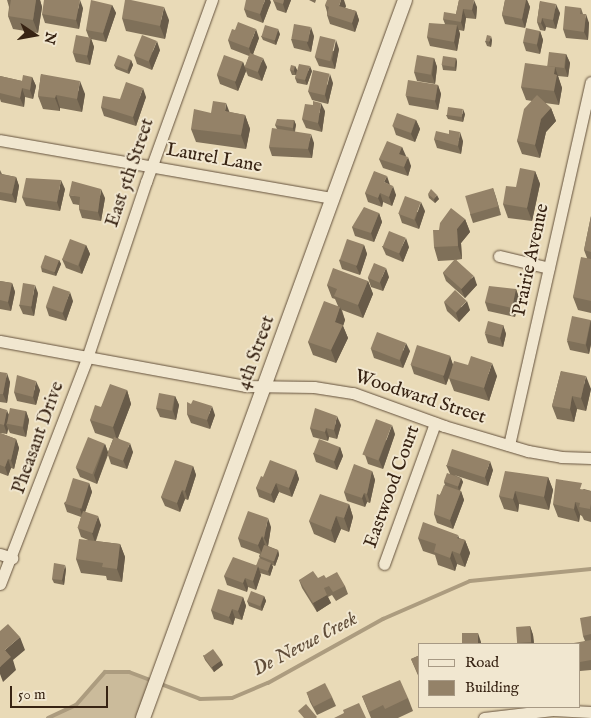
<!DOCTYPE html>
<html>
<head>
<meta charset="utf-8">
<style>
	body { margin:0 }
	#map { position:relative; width:591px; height:718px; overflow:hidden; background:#e9dab7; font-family:"IM FELL English",serif }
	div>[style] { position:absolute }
	.green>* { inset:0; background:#cbbb9b }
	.stream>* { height:4px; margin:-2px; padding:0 2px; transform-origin:2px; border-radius:2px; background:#ac9c7f }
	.roads { filter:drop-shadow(0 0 1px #64513c) drop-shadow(0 0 1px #64513c) }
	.minor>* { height:11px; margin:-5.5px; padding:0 5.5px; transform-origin:5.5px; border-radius:5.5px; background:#f1e7d0 }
	.tertiary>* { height:14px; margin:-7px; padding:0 7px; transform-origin:7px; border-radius:7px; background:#f1e7d0 }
	.wall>* { inset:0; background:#7f7059 }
	.shaded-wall>* { inset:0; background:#685b49 }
	.building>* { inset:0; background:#948268; transform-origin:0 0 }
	span { translate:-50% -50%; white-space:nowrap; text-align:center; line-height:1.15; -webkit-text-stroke:4px #f1e7d0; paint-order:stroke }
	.street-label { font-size:19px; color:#372313 }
	.water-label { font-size:20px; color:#604d39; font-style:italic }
	.legend { position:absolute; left:418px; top:643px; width:162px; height:65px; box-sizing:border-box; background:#f1e7d0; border:1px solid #a79984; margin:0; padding:6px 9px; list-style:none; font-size:15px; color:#372313 }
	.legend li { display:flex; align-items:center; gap:10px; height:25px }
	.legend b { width:25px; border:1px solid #a79984 }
	.north { position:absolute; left:10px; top:10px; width:50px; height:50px; -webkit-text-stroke:4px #f1e7d0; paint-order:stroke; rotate:102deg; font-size:14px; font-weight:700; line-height:20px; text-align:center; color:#372313 }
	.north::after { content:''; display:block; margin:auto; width:18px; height:22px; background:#372313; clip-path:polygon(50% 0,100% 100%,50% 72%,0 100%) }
	.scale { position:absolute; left:10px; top:686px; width:98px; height:22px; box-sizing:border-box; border:2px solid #372313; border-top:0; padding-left:6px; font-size:15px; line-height:18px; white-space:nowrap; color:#372313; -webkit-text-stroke:4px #f1e7d0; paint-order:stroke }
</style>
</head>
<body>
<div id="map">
	<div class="green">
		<div style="clip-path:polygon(105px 672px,129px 672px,155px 683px,143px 718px,48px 718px,76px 705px)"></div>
	</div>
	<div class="stream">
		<div style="left:48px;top:718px;width:31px;rotate:-25deg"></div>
		<div style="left:76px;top:705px;width:44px;rotate:-48.7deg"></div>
		<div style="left:105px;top:672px;width:24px"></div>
		<div style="left:129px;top:672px;width:76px;rotate:20.8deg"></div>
		<div style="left:200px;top:699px;width:32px;rotate:-2deg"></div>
		<div style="left:232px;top:698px;width:39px;rotate:-23deg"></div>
		<div style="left:268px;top:683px;width:132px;rotate:-29.1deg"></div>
		<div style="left:383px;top:619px;width:95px;rotate:-23.6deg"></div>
		<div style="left:470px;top:581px;width:122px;rotate:-5.7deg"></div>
	</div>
	<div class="roads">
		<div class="minor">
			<div style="left:0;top:140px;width:338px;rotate:9.9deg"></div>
			<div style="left:499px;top:256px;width:51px;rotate:13.5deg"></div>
			<div style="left:0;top:341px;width:249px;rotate:10.4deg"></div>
			<div style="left:245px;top:386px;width:69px;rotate:0.8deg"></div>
			<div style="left:314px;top:387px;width:39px;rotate:9deg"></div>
			<div style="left:353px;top:393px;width:97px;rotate:19.9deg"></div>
			<div style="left:444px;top:426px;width:88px;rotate:16.6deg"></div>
			<div style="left:528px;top:451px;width:34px;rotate:10deg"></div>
			<div style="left:561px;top:457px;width:30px;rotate:2deg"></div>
			<div style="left:509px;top:445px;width:372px;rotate:-77.3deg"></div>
			<div style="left:0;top:554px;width:13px;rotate:18deg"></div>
			<div style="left:384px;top:564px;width:150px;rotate:-70.1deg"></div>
			<div style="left:0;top:584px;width:242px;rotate:-68.9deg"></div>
			<div style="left:87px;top:358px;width:186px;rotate:-71.5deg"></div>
			<div style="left:146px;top:182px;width:194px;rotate:-70.1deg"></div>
			<div style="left:484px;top:718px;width:69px;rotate:-6.6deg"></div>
			<div style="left:553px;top:710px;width:38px;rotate:3deg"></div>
		</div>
		<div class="tertiary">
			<div style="left:143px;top:718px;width:764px;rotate:-69.95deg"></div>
		</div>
	</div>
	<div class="wall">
		<div style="clip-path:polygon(7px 0,40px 0,42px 7px,38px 33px,13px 29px,8px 16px,9px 7px)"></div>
		<div style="clip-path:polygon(273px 0,291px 0,286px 13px,277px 10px)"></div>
		<div style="clip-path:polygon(309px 0,316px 0,315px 3px)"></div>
		<div style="clip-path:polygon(459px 0,477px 7px,476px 19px,466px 18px,464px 31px,459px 30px,460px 34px,457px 51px,430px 46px,427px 37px,445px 24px,443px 19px,456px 14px)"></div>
		<div style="clip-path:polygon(505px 0,527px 0,530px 7px,525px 28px,505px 24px,502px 15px)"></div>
		<div style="clip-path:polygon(540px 1px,560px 13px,556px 29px,546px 27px,545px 31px,540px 30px,537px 22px)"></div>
		<div style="clip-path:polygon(271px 2px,263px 23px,247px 17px,244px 9px)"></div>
		<div style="clip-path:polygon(112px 5px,116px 13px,106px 42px,91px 39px,94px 47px,90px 65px,76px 62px,73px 53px,89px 38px,86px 30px)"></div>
		<div style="clip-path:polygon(325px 5px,346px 6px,345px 8px,356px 11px,359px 20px,355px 32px,330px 24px,327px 15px,327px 12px)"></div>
		<div style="clip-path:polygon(83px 8px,79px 29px,45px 23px,42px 14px)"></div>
		<div style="clip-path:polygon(581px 8px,583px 14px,589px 23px,588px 40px,566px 38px,563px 29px)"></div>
		<div style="clip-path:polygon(122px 18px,169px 20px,165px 39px,126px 31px)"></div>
		<div style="clip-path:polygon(540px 31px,543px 40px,540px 54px,526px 51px,523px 42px)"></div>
		<div style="clip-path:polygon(280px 34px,276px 45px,263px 40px,261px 36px)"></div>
		<div style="clip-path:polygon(314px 36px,311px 52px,294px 48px,291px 39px)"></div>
		<div style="clip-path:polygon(259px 38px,253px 54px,267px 67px,262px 81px,248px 76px,246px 71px,238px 91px,220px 84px,217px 75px,243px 62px,245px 67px,249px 56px,231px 49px,228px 40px)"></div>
		<div style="clip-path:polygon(492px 40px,491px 47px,487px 46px,485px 41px)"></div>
		<div style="clip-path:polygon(339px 49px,335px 69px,319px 66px,315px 57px)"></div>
		<div style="clip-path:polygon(160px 50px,152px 70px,137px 64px,134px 55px)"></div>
		<div style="clip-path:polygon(566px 54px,570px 63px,568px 77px,558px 76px,562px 88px,559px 105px,545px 103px,551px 108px,556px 121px,546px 132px,540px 158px,522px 154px,517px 141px,532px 101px,526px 100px,521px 87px,547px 66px)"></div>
		<div style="clip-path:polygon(434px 58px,437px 67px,435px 84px,417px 81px,414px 72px)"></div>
		<div style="clip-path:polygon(456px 58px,457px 62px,456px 71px,443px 70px,442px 65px)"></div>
		<div style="clip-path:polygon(131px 60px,133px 65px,129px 74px,116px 69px,114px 65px)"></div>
		<div style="clip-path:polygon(295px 66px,297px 70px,312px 71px,307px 85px,297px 83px,295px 78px,296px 75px,292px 75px,290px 70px)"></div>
		<div style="clip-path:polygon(41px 74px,85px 94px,82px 112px,60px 108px,60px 111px,43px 109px,38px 96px)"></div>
		<div style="clip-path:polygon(0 76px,22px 81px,32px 77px,36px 86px,33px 99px,25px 97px,24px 107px,1px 102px,0 99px)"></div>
		<div style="clip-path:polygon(333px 83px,328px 104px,312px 100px,308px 91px)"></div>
		<div style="clip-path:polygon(438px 85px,441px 94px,438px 110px,409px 105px,406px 96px)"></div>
		<div style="clip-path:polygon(146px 97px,136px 126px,104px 116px,101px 107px,120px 99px)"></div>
		<div style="clip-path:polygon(325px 111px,322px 132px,306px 128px,302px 119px)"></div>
		<div style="clip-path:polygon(229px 112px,245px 115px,250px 129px,246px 149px,196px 142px,191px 129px,211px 113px)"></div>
		<div style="clip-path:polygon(465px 114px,463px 122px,448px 119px,446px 115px)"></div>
		<div style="clip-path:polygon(294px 120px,296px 125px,295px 132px,314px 143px,312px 158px,272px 156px,269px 147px,277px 129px,275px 125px)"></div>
		<div style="clip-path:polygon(416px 120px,420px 129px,415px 142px,396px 135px,393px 126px)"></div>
		<div style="clip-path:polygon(434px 139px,463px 141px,461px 154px,437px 148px)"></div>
		<div style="clip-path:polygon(402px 147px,405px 157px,411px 166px,408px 176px,383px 168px,379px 159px)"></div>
		<div style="clip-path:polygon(0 170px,2px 174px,16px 177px,19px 186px,16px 203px,0 200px)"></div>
		<div style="clip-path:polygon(535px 171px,540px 184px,532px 221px,508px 218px,503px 204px)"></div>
		<div style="clip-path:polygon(390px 185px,396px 195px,392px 206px,383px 202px,382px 207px,368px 202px,365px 193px)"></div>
		<div style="clip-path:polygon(493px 188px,501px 215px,473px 223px,470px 214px)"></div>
		<div style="clip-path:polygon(65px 189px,60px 211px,26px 206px,22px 197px)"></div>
		<div style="clip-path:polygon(428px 194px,439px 199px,435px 203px,429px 198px)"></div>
		<div style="clip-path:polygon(69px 195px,105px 198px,101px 221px,82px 218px,79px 209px,79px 205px,73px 204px)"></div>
		<div style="clip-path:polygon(425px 211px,419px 229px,402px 223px,399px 214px)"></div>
		<div style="clip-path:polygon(379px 213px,382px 222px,374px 242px,355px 236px,352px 227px)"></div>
		<div style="clip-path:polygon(591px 216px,591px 313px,578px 310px,573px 297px,587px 258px,584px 250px)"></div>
		<div style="clip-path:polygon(465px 219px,470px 232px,461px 243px,462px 259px,456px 260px,477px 285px,465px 298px,446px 281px,443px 273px,455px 260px,438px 261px,434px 247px)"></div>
		<div style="clip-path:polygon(86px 245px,90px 254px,82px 274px,66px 268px,62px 259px)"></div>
		<div style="clip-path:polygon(364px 245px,367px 254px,360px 275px,342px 269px,339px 260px)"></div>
		<div style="clip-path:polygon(382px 246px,409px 247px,403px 262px,386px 255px)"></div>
		<div style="clip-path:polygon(59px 260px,61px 264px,56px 276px,42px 272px,41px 267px)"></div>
		<div style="clip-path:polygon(389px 277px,383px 291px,371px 287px,368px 278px)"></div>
		<div style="clip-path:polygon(0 281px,12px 283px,15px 292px,11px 311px,0 309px)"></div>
		<div style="clip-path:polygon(368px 281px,373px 294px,363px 318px,342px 310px,345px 320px,343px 326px,348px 338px,336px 363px,313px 355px,308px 342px,338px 306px,335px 299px,332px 298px,327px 285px)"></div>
		<div style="clip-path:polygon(516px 289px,519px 298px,515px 317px,488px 311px,485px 302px)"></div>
		<div style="clip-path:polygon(38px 293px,34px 316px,23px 314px,19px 305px)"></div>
		<div style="clip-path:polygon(73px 301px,66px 321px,49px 316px,46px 307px)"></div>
		<div style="clip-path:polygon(444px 302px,470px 310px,459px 322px,447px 311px)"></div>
		<div style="clip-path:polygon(591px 320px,591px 344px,589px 354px,570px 350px,567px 341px)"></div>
		<div style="clip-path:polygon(503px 325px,506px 334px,503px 347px,488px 343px,485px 334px)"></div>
		<div style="clip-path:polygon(371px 349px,410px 351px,403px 368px,374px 358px)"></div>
		<div style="clip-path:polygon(450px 356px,453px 365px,497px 376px,489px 401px,454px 391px,449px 378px,451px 373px,446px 385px,414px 374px,411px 365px)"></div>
		<div style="clip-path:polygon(561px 371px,591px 389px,586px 411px,577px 409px,574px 422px,557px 419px,552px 406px)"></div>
		<div style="clip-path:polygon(0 372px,10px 382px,7px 403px,0 402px)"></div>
		<div style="clip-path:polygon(40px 390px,36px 405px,17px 401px,14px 392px)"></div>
		<div style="clip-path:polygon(127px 390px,131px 404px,118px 438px,133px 452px,127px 469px,111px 464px,108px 455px,97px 484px,80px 477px,76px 468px,105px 444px,108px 452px,113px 439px,95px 433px,90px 420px,101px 407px)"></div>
		<div style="clip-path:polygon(175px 396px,179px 405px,176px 420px,160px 417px,156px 408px)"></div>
		<div style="clip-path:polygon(0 408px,9px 414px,26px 411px,29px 420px,26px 437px,10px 433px,8px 429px,7px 434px,0 433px)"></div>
		<div style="clip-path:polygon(187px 414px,215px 415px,210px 429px,191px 423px)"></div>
		<div style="clip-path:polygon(341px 425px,337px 439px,329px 437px,328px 441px,313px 437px,310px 428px)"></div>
		<div style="clip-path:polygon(0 433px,16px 439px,19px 448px,14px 469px,11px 468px,8px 476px,0 473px)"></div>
		<div style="clip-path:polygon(395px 434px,383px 469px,368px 464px,365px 455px)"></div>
		<div style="clip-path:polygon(340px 447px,343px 456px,337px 470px,316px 462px,313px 453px)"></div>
		<div style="clip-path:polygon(446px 465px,493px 470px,488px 486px,454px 475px,461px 478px,463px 482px,460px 491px,461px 491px,464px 500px,453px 529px,437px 523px,434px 514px,440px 495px,445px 485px,444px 482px,450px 474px)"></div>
		<div style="clip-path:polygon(193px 466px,196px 475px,188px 500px,185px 499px,180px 512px,165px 506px,161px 497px)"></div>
		<div style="clip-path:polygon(296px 470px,299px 479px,292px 497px,279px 492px,274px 503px,259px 497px,256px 488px,263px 477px)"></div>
		<div style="clip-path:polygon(372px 471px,375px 480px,370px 503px,367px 502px,365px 507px,347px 501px,344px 492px)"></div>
		<div style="clip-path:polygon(548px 477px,553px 490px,549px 510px,519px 504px,518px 512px,504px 509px,499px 496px)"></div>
		<div style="clip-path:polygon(89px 483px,92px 492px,85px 512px,101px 525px,96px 541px,120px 544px,125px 557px,122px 582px,107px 580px,106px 576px,81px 573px,76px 559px,88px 540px,81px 537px,78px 528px,81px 517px,67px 512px,64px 503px)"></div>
		<div style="clip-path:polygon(584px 489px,591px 491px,591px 522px,584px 520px,582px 516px,580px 515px,579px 522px,558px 517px,553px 504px)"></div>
		<div style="clip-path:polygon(349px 504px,353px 517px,349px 532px,341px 529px,335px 543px,314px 534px,309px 521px)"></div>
		<div style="clip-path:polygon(271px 527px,268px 546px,278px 550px,279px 555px,275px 566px,272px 565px,273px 567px,270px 576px,260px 573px,261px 575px,256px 590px,248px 587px,247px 592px,227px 585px,224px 576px,256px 566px,260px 559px,259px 556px,260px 554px,241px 547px,238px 538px)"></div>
		<div style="clip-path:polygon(418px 538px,459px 538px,465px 540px,470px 553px,465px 567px,457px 564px,455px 571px,438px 565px,435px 555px,423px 551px)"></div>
		<div style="clip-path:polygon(66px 569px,64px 585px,54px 583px,52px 579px)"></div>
		<div style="clip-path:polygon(326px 578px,345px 586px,348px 594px,336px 601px,332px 595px,328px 597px,331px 603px,317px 612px,302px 588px,299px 580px)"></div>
		<div style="clip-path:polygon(264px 596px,266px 601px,262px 611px,249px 606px,247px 601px)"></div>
		<div style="clip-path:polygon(243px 597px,246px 606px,242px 620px,235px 618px,233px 625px,214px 619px,211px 610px)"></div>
		<div style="clip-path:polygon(591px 616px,591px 670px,580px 671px,580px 644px,585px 641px,583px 636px)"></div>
		<div style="clip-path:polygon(530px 626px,533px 635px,534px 644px,517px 644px,517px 643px)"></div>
		<div style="clip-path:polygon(203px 655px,223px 665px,214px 672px,205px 660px)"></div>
		<div style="clip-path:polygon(420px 655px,420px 680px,411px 659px)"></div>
		<div style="clip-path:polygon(307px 693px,332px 697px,336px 706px,317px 715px,310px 702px)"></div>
		<div style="clip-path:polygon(362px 696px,408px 698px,413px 711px,398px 718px,371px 718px)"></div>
	</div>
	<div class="shaded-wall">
		<div style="clip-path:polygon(36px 0,40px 0,42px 7px,38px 33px,33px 20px)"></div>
		<div style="clip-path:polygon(80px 0,83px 8px,79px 29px,76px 20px)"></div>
		<div style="clip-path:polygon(265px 0,270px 0,271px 2px,263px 23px,260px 14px)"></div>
		<div style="clip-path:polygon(284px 0,291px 0,286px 13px,283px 4px)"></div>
		<div style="clip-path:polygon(341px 0,344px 0,346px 6px,342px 15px,339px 6px)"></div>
		<div style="clip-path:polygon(474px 0,477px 7px,476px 19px,472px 10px)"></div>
		<div style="clip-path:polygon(526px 0,527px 0,530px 7px,525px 28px,522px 19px)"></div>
		<div style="clip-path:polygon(556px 4px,560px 13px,556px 29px,553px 20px)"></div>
		<div style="clip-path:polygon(112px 5px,116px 13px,106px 42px,103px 33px)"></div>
		<div style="clip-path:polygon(164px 7px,169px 20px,165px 39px,160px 26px)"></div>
		<div style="clip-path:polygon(463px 9px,466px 18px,464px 31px,461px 22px)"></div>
		<div style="clip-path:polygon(356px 11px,359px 20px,355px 32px,352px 23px)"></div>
		<div style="clip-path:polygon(586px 14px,589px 23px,588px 40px,584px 32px)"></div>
		<div style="clip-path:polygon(542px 18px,546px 27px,545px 31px,541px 23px)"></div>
		<div style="clip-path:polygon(457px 25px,460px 34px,457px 51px,454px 42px)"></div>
		<div style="clip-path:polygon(311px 27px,314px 36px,311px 52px,307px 43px)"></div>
		<div style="clip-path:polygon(256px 29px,259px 38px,252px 57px,249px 48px)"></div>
		<div style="clip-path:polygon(278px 29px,280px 34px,276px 45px,274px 40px)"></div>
		<div style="clip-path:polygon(540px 31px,543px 40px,540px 54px,537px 45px)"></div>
		<div style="clip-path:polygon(491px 36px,492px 40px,491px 47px,489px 42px)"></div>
		<div style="clip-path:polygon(91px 38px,94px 47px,90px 65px,87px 56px)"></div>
		<div style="clip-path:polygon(336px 40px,339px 49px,335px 69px,332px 60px)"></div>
		<div style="clip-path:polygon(157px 41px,160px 50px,152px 70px,149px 61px)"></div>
		<div style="clip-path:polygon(566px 54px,570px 63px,568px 77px,565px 68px)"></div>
		<div style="clip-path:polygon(263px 58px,267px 67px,262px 81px,258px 72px)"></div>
		<div style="clip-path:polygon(434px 58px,437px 67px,435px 84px,432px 75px)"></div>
		<div style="clip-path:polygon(456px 58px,457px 62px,456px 71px,455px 67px)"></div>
		<div style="clip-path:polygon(131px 60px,133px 65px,129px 74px,128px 70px)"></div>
		<div style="clip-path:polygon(243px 62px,246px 71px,238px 91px,235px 82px)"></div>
		<div style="clip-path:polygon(295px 66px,297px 70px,296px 75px,294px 71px)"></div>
		<div style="clip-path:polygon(310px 66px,312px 71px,307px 85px,305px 80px)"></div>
		<div style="clip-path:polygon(555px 67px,562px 88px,559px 105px,554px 91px,554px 74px)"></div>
		<div style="clip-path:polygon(330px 74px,333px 83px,328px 104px,325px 95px)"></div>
		<div style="clip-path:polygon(32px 77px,36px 86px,33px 99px,30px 90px)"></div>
		<div style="clip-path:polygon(80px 81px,85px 94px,82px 112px,77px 99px)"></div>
		<div style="clip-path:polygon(438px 85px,441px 94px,438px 110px,435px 101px)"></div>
		<div style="clip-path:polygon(22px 88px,25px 97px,24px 107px,20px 98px)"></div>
		<div style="clip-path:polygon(143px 88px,146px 97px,136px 126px,133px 117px)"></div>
		<div style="clip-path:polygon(56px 95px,60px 108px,60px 111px,55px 98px)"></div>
		<div style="clip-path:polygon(226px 103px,231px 116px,225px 111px)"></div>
		<div style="clip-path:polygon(321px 103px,325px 111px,322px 132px,318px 123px)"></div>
		<div style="clip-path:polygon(551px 108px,556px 121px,546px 132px,540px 158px,535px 145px,541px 119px)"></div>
		<div style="clip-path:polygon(463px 109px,465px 114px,463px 122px,462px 117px)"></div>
		<div style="clip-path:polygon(245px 115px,250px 129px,246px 149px,241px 135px)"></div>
		<div style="clip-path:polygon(294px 120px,296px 125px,294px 132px,293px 128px)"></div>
		<div style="clip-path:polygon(416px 120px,420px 129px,415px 142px,411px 134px)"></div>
		<div style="clip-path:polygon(460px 132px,463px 141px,461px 154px,458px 146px)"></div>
		<div style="clip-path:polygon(311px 134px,314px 143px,312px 158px,308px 149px)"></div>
		<div style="clip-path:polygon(402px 147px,406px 156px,403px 163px,399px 154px)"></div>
		<div style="clip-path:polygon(408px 157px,411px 166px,408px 176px,404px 167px)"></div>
		<div style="clip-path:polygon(535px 171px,540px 184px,532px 221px,527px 208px)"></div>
		<div style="clip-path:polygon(387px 176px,390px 185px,384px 182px)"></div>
		<div style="clip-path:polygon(16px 177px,19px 186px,16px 203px,12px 194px)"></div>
		<div style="clip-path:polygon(61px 180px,65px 189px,60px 211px,57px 202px)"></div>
		<div style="clip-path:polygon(393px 186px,396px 195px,392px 206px,389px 197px)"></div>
		<div style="clip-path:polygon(493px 188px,496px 197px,501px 215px,498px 206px)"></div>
		<div style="clip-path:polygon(101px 189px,105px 198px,101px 221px,98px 212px)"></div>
		<div style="clip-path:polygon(380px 193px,383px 202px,382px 207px,378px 198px)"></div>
		<div style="clip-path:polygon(437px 195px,439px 199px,435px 203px,434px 199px)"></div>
		<div style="clip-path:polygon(421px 202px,425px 211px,419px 229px,415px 220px)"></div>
		<div style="clip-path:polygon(379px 213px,382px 222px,374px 242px,371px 233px)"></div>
		<div style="clip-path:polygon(465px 219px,470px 232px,461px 243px,462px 259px,458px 246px,457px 229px)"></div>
		<div style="clip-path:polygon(406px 238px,409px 247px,403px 262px,399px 253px)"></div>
		<div style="clip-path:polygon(86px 245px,90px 254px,82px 274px,79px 265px)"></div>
		<div style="clip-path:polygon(364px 245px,367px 254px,360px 275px,356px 266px)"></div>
		<div style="clip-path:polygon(59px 260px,61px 264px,56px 276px,54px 272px)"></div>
		<div style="clip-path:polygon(386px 268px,389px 277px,383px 291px,380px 282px)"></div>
		<div style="clip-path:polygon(474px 276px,477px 285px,465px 298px,461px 289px)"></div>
		<div style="clip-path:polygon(368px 281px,373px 294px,363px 318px,358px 305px)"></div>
		<div style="clip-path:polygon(12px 283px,15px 292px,11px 311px,8px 302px)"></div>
		<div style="clip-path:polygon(35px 285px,38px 293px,34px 316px,31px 307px)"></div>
		<div style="clip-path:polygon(516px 289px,519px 298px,515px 317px,512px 308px)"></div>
		<div style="clip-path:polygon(70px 292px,73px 301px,66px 321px,62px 312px)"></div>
		<div style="clip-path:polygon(467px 301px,470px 310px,459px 322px,456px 313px)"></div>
		<div style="clip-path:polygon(340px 307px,345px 320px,343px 326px,348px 338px,336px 363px,331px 350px,335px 322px)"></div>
		<div style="clip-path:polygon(591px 320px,591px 344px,589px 354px,586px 345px)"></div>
		<div style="clip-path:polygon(503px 325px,506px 334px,503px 347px,500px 338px)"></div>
		<div style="clip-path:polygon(406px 343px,410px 351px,403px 368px,400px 360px)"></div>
		<div style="clip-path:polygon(450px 356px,453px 365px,446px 385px,443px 376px)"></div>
		<div style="clip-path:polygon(492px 363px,497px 376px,489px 401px,484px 388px)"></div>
		<div style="clip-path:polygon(7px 373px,10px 382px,7px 403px,3px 394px)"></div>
		<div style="clip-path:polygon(586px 376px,591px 389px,586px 411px,581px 398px)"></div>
		<div style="clip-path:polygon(36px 381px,40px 390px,36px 405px,33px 397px)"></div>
		<div style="clip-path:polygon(127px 390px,131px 404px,117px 440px,113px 427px)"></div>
		<div style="clip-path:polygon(175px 396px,179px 405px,176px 420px,173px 411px)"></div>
		<div style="clip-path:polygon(572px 396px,577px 409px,574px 422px,570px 409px)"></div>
		<div style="clip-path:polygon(212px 406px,215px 415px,210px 429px,207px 420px)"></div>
		<div style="clip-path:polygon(7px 410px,10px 419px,6px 424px,8px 429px,7px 434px,4px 425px)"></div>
		<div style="clip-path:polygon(26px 411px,29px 420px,26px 437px,23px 428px)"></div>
		<div style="clip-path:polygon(337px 416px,341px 425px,337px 439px,334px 430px)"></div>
		<div style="clip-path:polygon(392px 425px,395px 434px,383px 469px,379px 460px)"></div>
		<div style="clip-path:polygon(326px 428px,329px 437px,328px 441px,325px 432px)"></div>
		<div style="clip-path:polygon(16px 439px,19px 448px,14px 469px,11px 460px)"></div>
		<div style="clip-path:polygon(130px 443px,133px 452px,127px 469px,123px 460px)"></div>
		<div style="clip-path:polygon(105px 444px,108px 453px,97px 484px,94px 475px)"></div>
		<div style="clip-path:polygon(340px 447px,343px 456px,337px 470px,334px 462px)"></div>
		<div style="clip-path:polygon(8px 459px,11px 468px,8px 476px,5px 467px)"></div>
		<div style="clip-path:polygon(490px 461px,493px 470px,488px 486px,485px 477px)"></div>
		<div style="clip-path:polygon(193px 466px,196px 475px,188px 500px,185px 491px)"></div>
		<div style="clip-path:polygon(296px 470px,299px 479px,292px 497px,289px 488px)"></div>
		<div style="clip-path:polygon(372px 471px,375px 480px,370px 503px,367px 494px)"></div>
		<div style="clip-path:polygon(548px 477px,553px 490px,549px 510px,544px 497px)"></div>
		<div style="clip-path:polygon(461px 478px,463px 482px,459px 491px,458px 487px)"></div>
		<div style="clip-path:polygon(89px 483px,92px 492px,83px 518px,80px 509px)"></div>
		<div style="clip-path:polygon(276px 483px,279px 492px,274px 503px,271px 494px)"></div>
		<div style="clip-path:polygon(182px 490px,185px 499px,180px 512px,177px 503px)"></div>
		<div style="clip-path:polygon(461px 491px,464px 500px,453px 529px,450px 520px)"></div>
		<div style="clip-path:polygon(515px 491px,519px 504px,518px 512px,513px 499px)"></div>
		<div style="clip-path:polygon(364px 493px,367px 502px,365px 507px,362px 498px)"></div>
		<div style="clip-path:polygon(575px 502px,580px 515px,579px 522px,574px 509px)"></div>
		<div style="clip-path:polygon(349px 504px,353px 517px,349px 532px,344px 518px)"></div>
		<div style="clip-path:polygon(98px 516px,101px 525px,95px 542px,92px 533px)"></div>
		<div style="clip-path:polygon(336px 516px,341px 529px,335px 543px,331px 530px)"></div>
		<div style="clip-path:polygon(268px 518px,271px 527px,268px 546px,264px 538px)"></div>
		<div style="clip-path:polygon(458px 535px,462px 547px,465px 540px,470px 553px,465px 567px,460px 554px,457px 538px)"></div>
		<div style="clip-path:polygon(262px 536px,265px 545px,262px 554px,258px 545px)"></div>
		<div style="clip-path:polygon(120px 544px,125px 557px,122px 582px,117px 569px)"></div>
		<div style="clip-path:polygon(278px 550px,279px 555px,275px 566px,273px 561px)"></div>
		<div style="clip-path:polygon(452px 551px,457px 564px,455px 571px,450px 558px)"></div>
		<div style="clip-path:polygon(271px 563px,273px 567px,270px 576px,268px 571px)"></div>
		<div style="clip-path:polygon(65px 565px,66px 569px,64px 585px,62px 580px)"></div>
		<div style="clip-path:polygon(258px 566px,261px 575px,256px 590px,253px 581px)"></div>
		<div style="clip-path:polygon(245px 578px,248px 587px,247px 592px,243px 583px)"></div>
		<div style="clip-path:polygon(327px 595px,331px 603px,317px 612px,313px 603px)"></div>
		<div style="clip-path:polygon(264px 596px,266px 601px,262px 611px,261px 606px)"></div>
		<div style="clip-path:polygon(243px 597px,246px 606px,242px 620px,238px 611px)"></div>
		<div style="clip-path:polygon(232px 609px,235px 618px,233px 625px,229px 617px)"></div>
		<div style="clip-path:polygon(530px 626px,533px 635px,534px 644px,532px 644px,531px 642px)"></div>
		<div style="clip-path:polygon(478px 633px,481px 642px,481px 644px,478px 644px)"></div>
		<div style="clip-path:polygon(20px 637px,25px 650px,13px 660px,16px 670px,3px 682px,0 674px,0 667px,5px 650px)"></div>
		<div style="clip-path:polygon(221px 660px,223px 665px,214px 672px,212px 667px)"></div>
	</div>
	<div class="building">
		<div style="clip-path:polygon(11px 0,36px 0,33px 20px,8px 16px)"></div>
		<div style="clip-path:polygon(44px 0,80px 0,76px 20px,42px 14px)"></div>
		<div style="clip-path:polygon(91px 0,112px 5px,103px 33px,86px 30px)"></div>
		<div style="clip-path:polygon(125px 0,131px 0,164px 7px,160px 26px,122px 18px)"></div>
		<div style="clip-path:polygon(246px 0,265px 0,260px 14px,244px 9px)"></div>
		<div style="clip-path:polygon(274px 0,284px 0,283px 4px,273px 1px)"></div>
		<div style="clip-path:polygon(327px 0,341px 0,339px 6px,356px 11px,352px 23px,327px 15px,329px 7px,325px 5px)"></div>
		<div style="clip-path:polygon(459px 0,474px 0,472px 10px,463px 9px,461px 22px,443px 19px,444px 12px,456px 14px)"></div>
		<div style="clip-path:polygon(505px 0,526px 0,522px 19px,502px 15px)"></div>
		<div style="clip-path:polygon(540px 1px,556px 4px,553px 20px,542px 18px,541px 23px,537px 22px)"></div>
		<div style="clip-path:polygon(565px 6px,581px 8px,580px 14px,586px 14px,584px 32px,563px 29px)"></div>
		<div style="clip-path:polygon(238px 22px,256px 29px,249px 48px,228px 40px,232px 29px,235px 30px)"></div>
		<div style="clip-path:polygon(429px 23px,457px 25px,454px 42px,427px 37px)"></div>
		<div style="left:294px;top:24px;width:17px;height:15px;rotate:10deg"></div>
		<div style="left:265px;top:25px;width:14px;height:12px;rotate:17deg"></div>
		<div style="left:526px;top:28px;width:14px;height:14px;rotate:12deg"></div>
		<div style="left:76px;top:35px;width:15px;height:18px;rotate:11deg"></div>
		<div style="left:142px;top:35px;width:16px;height:22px;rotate:22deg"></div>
		<div style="left:487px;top:35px;width:4px;height:6px;rotate:14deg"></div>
		<div style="left:320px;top:36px;width:16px;height:22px;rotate:14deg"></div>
		<div style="left:549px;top:52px;width:17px;height:14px;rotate:7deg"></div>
		<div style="left:250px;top:53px;width:14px;height:15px;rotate:21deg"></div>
		<div style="left:118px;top:55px;width:14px;height:11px;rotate:21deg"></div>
		<div style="left:224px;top:55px;width:20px;height:21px;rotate:20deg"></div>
		<div style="left:417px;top:55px;width:17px;height:17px;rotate:10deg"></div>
		<div style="left:443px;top:56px;width:13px;height:9px;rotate:9deg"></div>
		<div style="clip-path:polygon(525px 63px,555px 67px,554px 74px,557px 75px,554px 91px,521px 87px)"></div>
		<div style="clip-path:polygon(299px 64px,310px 66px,305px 80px,295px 78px)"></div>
		<div style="left:291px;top:65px;width:4px;height:5px;rotate:14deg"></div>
		<div style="left:313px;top:70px;width:17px;height:22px;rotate:13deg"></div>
		<div style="clip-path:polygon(41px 74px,80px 81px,77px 99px,56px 95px,55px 98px,38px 96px)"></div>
		<div style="clip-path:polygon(23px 75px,32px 77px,30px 90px,22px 88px,20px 98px,0 93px,0 76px,22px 81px)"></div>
		<div style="left:408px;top:80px;width:30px;height:16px;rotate:9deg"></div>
		<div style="clip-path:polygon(126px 82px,143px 88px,133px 117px,101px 107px,103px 96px,120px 99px)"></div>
		<div style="clip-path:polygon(537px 95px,551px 108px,541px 119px,535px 145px,517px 141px,524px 109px)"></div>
		<div style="clip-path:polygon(213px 101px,226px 103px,225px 111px,245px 115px,241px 135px,191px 129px,194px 109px,211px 113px)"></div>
		<div style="clip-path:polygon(313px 101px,321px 103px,318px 123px,302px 119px,305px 104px,313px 105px)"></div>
		<div style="left:448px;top:107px;width:15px;height:8px;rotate:8deg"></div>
		<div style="left:397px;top:113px;width:20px;height:14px;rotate:20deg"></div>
		<div style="clip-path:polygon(277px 119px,294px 120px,293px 128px,275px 125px)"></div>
		<div style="clip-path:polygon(272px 128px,311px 134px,308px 149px,269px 147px)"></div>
		<div style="clip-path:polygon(449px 130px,460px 132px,458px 146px,434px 139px,436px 131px,449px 134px)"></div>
		<div style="clip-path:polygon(387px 141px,402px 147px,399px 154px,408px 157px,404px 167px,379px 159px)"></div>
		<div style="clip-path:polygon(520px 168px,535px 171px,527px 208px,503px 204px,506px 186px,516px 187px)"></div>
		<div style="clip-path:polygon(374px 171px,387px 176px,384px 182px,393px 186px,389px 197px,380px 193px,378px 198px,365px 193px)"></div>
		<div style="clip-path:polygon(0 174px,16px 177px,12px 194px,0 192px)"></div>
		<div style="clip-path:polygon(26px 178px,61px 180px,57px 202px,22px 197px)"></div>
		<div style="clip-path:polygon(72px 181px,101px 189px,98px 212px,79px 209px,80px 197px,69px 195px)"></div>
		<div style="left:493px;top:188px;width:19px;height:29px;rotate:74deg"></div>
		<div style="clip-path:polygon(431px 189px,437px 195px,434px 199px,428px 194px)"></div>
		<div style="left:405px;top:196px;width:17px;height:19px;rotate:21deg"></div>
		<div style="clip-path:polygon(364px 207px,379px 213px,371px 233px,352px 227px)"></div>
		<div style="clip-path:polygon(451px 208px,465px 219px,457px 229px,458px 246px,434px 247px,433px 230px,439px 230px,440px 223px)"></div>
		<div style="clip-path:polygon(591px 216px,591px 252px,584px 250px)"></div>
		<div style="left:389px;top:231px;width:18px;height:17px;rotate:22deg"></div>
		<div style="left:70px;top:239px;width:17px;height:22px;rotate:21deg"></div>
		<div style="left:347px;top:239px;width:18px;height:22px;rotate:19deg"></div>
		<div style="left:45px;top:255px;width:15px;height:13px;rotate:20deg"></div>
		<div style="clip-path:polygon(581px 257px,591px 259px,591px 301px,573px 297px)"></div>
		<div style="left:455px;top:259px;width:25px;height:18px;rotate:42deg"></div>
		<div style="left:374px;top:263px;width:13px;height:16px;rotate:23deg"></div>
		<div style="clip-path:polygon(333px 268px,368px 281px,358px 305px,334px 296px,337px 289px,327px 285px)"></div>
		<div style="clip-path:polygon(0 281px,12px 283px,8px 302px,0 300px)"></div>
		<div style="left:23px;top:283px;width:12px;height:22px;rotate:9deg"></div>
		<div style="left:53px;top:286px;width:18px;height:22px;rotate:19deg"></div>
		<div style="clip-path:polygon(489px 286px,516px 289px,512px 308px,485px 302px)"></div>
		<div style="left:455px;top:290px;width:16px;height:16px;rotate:43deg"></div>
		<div style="clip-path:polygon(324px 301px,340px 307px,335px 322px,343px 325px,331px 350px,308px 342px)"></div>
		<div style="left:572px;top:316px;width:19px;height:25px;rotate:12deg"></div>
		<div style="left:488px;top:321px;width:16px;height:13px;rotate:15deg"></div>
		<div style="left:377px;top:332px;width:31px;height:18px;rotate:21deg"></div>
		<div style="left:417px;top:345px;width:35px;height:21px;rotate:18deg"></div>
		<div style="clip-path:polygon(471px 356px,492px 363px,484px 388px,449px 378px,454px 361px,468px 365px)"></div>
		<div style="clip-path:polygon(561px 371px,586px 376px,581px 398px,572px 396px,570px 409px,552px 406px)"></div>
		<div style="clip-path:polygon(0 372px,7px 373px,3px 394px,0 394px)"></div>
		<div style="clip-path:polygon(17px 375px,36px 381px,33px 397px,14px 392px)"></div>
		<div style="clip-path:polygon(110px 384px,127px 390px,113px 427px,90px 420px,95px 405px,101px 407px)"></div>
		<div style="left:159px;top:393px;width:16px;height:15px;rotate:11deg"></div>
		<div style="clip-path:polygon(193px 400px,212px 406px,207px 420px,187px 414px,187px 402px,191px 404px)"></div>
		<div style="clip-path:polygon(0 408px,7px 410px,4px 425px,0 424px)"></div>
		<div style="left:10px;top:408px;width:16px;height:16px;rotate:11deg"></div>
		<div style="clip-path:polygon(315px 408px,337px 416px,334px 430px,326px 428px,325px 432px,310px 428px)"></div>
		<div style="left:376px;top:419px;width:17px;height:38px;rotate:21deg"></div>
		<div style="clip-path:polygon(0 433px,16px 439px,11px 460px,8px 459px,5px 467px,0 465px)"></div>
		<div style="left:88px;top:437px;width:18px;height:33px;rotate:22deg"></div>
		<div style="left:114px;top:437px;width:17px;height:19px;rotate:21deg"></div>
		<div style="left:319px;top:439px;width:22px;height:15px;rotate:21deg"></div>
		<div style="left:452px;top:449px;width:40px;height:17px;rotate:18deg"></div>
		<div style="clip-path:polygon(175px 460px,193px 466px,185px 491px,182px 490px,177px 503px,161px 497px)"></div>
		<div style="clip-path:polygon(270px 460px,296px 470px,289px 488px,276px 483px,271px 494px,256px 488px,261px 476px,263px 477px)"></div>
		<div style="clip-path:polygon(354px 464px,372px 471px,367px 494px,364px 493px,362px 498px,344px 492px)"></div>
		<div style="clip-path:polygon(505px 471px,548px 477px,544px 497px,515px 491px,513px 499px,499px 496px)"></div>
		<div style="left:447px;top:473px;width:15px;height:9px;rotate:20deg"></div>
		<div style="left:73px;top:478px;width:17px;height:27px;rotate:17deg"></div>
		<div style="clip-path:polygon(556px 479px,582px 483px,580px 489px,591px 491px,591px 504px,590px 509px,579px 507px,580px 503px,575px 502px,574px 509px,553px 504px)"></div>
		<div style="clip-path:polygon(444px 485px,461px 491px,450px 520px,434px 514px,437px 494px,440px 495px)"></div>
		<div style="clip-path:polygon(320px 494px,349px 504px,344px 518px,336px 516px,331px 530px,309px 521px)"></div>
		<div style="left:83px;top:511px;width:16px;height:18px;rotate:18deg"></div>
		<div style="clip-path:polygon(248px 511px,268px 518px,264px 538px,262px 536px,258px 545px,238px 538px)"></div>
		<div style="clip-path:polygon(423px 522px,458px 535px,457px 538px,465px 540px,460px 554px,452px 551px,450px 558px,434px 552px,436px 544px,418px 538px)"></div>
		<div style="clip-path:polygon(79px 539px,120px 544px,117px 569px,102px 567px,103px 563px,76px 559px)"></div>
		<div style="left:264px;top:545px;width:15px;height:12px;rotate:20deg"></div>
		<div style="clip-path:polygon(233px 557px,258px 566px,253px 581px,245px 578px,243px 583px,224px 576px)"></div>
		<div style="clip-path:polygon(259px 558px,271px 563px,268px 571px,259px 568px,258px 566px,256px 566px)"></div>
		<div style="clip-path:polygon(54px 563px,65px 565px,62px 580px,52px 579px)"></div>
		<div style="clip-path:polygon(313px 571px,318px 578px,324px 575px,326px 578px,337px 572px,345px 586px,333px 592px,329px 586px,324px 588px,327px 595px,313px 603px,299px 580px)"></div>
		<div style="clip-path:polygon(218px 589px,243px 597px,238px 611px,232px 609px,229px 617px,211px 610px)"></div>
		<div style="left:251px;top:591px;width:14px;height:11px;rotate:21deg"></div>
		<div style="clip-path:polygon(591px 616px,591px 634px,583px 636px,580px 618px)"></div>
		<div style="clip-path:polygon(8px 624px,20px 637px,5px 650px,11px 657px,0 667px,0 631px)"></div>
		<div style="left:530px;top:626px;width:16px;height:14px;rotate:86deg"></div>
		<div style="left:462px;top:633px;width:16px;height:11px"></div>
		<div style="clip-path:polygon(591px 640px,591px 660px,580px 662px,580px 644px,568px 644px)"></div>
		<div style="left:213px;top:649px;width:14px;height:12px;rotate:54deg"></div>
		<div style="clip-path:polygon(420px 655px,420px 673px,418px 674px,411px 659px)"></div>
		<div style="clip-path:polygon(400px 680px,408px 698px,385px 709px,383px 705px,369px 712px,362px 696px)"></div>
		<div style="left:325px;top:683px;width:16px;height:21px;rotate:63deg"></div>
		<div style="clip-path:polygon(359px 703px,366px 718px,334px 718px,344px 713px,343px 710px)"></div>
		<div style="clip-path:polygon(306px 704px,317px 717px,316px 718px,304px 718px,298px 711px)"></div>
	</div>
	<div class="street-label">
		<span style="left:214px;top:159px;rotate:10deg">Laurel Lane</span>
		<span style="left:131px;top:173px;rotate:-71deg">East 5th Street</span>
		<span style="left:532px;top:260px;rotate:-78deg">Prairie Avenue</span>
		<span style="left:257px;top:353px;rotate:-70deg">4th Street</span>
		<span style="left:420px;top:398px;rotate:18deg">Woodward Street</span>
		<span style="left:39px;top:438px;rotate:-70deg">Pheasant Drive</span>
		<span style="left:393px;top:487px;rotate:-70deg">Eastwood Court</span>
	</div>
	<div class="water-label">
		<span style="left:305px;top:644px;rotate:-28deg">De Nevue Creek</span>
	</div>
	<ul class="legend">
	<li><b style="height:6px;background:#f1e7d0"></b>Road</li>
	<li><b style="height:14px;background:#948268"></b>Building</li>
	</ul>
	<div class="north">N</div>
	<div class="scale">50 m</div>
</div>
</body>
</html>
